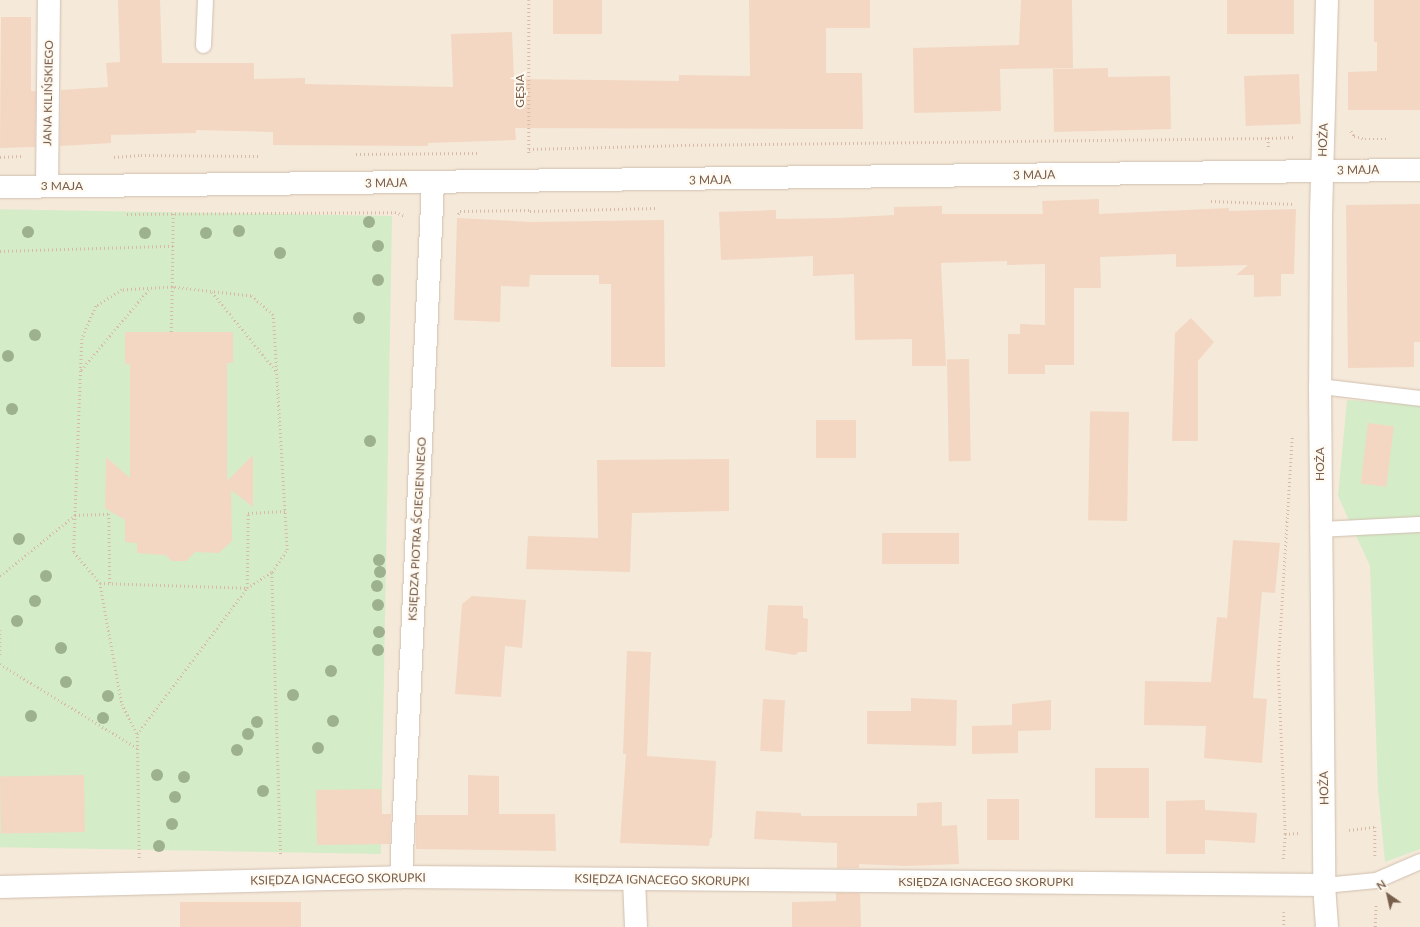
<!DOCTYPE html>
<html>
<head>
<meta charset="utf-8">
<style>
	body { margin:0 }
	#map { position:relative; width:1420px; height:927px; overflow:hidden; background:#fdf6eb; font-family:Lato,sans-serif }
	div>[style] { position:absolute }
	.residential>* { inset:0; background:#f5e9d9; transform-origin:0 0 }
	.green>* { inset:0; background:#d5ecc8; transform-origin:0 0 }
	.building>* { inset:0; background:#f3d7c2; transform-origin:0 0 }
	.path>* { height:2.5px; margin-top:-1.25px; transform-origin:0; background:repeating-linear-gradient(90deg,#d8baa4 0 1px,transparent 0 4px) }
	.roads { filter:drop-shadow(0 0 1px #d0bfaf) drop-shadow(0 0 1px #d0bfaf) }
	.service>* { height:15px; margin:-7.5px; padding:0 7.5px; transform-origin:7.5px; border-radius:7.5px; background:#fff }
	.minor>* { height:22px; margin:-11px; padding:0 11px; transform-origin:11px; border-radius:11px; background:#fff }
	.tertiary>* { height:22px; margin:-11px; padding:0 11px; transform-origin:11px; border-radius:11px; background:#fff }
	.trees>* { width:12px; height:12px; margin:-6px; border-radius:50%; background:#9eb18e }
	span { translate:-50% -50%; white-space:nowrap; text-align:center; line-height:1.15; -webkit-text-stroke:4px #fffaf1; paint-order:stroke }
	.street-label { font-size:12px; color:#795e4c }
	.north { position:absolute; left:1368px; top:875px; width:40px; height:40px; -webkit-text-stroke:3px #fffaf1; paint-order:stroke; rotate:326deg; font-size:11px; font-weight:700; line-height:16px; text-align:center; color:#795e4c }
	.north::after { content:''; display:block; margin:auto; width:14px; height:18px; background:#795e4c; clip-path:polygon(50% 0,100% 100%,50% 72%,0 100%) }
</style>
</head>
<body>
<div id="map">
	<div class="residential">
		<div style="left:0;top:0;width:1420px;height:927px"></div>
	</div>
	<div class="green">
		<div style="left:392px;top:216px;width:638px;height:392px;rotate:91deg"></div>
		<div style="clip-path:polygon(1347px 400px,1420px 405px,1420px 849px,1385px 862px,1378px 789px,1370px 566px,1338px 496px)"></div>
	</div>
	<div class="building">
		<div style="clip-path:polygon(118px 0,160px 0,162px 63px,254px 63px,254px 79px,305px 78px,305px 84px,453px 87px,451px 34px,512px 32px,514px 79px,679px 81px,679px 75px,750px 76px,749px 0,870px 0,870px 28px,826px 28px,826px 73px,862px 73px,863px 129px,515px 128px,516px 140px,428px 143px,428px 146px,273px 145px,273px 132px,196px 130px,196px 133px,111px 135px,111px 143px,60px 146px,61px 90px,108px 87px,106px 63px,120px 62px)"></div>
		<div style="left:553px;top:0;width:49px;height:34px"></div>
		<div style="clip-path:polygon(1021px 0,1072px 0,1073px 68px,1000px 69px,1001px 111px,914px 113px,913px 48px,1019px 45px)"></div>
		<div style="left:1227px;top:0;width:67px;height:34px"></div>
		<div style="clip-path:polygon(1374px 0,1420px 0,1420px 110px,1348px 110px,1348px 72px,1377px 71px,1377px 42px,1374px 42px)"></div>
		<div style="clip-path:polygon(1px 17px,31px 17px,31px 91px,36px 91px,35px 147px,0 148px)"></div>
		<div style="clip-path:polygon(1108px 68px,1108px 77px,1170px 76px,1171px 129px,1054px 132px,1053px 69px)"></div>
		<div style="left:1299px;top:74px;width:50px;height:55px;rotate:88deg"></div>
		<div style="clip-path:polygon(1099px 199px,1099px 214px,1229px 208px,1229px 211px,1296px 209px,1294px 274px,1281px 274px,1281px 296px,1254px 297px,1254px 275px,1236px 275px,1248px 265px,1176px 267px,1176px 254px,1100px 257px,1101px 288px,1074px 288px,1074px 365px,1045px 365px,1045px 374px,1008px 374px,1008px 334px,1020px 334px,1020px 324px,1045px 325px,1045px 264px,1007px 265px,1007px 261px,941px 263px,946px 366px,912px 366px,912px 339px,855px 340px,854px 274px,813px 276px,813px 256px,721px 260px,719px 212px,776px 210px,776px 219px,839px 218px,894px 215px,894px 207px,942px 206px,942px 214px,1043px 214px,1042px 201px)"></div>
		<div style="clip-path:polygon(1420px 204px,1420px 342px,1414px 342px,1414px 367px,1348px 368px,1346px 205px)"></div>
		<div style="clip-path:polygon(457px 218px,531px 222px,664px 220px,665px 367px,611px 367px,611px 284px,599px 284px,599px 275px,530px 275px,529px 287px,501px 286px,500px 322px,454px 320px)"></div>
		<div style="clip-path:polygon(1191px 318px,1214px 342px,1198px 361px,1198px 441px,1172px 441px,1175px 333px)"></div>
		<div style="clip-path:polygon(125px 332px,233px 332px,233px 363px,227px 363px,227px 481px,253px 455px,253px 507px,231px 490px,232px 541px,219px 553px,195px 552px,186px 561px,172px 561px,165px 555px,137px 553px,137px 543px,125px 542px,125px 520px,105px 508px,106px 457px,130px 478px,130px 364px,125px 364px)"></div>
		<div style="left:969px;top:359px;width:102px;height:22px;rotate:89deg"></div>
		<div style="left:1129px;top:412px;width:109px;height:39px;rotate:91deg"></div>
		<div style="left:816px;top:420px;width:40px;height:38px"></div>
		<div style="left:1368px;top:423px;width:26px;height:61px;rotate:7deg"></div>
		<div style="clip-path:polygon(729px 459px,729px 511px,632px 513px,630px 572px,526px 569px,528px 536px,598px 538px,597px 460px)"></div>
		<div style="left:959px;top:533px;width:31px;height:77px;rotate:90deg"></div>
		<div style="clip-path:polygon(1233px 540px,1280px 543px,1275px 593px,1262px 592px,1253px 698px,1267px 699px,1262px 763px,1204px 758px,1206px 726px,1144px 725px,1145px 681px,1211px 682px,1217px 617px,1227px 618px)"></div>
		<div style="clip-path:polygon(472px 596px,526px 600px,522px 648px,505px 646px,501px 697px,455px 694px,462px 604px)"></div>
		<div style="clip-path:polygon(768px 605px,803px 606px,803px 618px,808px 619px,807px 652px,799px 652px,795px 655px,765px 650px)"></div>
		<div style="clip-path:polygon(627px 651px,651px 652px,647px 756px,716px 761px,712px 838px,710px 838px,709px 846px,620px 843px,626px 754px,623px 754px)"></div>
		<div style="clip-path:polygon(911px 698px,957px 700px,956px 746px,867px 744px,867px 711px,911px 711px)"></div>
		<div style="left:763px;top:699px;width:22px;height:52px;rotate:3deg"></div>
		<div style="clip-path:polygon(1051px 700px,1051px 730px,1018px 731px,1018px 753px,972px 754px,972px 726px,1012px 725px,1012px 704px)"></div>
		<div style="left:1095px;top:768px;width:54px;height:50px"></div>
		<div style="left:84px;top:775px;width:57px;height:84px;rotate:89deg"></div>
		<div style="clip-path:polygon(468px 775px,499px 776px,499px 814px,555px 814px,556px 851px,416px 849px,416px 815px,468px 815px)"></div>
		<div style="clip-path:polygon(381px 789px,382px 814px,391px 814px,390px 844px,317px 845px,316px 790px)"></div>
		<div style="left:987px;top:799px;width:32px;height:41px"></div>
		<div style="clip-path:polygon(1205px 800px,1205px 810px,1257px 813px,1255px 843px,1205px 840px,1205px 854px,1166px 854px,1166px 801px)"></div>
		<div style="clip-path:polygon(942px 802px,942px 826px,957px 825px,959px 864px,906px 866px,859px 864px,859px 868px,837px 868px,837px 843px,754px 839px,756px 811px,801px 813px,801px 816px,917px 816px,917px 803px)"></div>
		<div style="clip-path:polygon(836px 893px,860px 893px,861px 927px,792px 927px,792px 902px,836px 901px)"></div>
		<div style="left:301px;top:902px;width:25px;height:121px;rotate:90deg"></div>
	</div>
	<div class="path">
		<div style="left:529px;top:0;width:155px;rotate:90deg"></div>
		<div style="left:1351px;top:131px;width:6px;rotate:59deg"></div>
		<div style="left:1354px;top:136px;width:11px;rotate:15deg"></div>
		<div style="left:1365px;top:139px;width:22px"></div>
		<div style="left:1268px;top:147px;width:9px;rotate:-90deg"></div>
		<div style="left:1268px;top:138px;width:28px;rotate:-2deg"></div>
		<div style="left:529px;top:149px;width:148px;rotate:-1.5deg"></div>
		<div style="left:677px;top:145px;width:591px;rotate:-0.68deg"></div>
		<div style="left:356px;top:154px;width:121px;rotate:-0.5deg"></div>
		<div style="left:0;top:157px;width:21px;rotate:-3deg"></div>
		<div style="left:114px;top:157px;width:27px;rotate:-4deg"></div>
		<div style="left:141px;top:155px;width:118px;rotate:0.5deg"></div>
		<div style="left:1211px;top:201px;width:84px;rotate:2deg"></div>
		<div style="left:530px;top:211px;width:127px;rotate:-1.4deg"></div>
		<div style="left:127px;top:214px;width:268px;rotate:-0.4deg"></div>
		<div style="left:395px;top:212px;width:11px;rotate:22deg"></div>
		<div style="left:458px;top:214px;width:4px;rotate:-56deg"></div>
		<div style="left:460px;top:211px;width:70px;rotate:-0.8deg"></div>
		<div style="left:0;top:251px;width:173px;rotate:-1.7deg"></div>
		<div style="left:212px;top:292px;width:103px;rotate:50.9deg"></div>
		<div style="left:171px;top:332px;width:45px;rotate:-88.7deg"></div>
		<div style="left:172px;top:287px;width:50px;rotate:176.6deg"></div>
		<div style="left:122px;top:290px;width:31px;rotate:148deg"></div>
		<div style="left:96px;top:306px;width:36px;rotate:113deg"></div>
		<div style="left:82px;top:339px;width:213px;rotate:92.2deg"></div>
		<div style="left:74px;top:552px;width:40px;rotate:50deg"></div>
		<div style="left:100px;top:583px;width:147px;rotate:1.9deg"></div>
		<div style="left:247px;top:588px;width:75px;rotate:-89.2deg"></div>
		<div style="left:248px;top:513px;width:37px;rotate:-3deg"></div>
		<div style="left:81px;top:370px;width:106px;rotate:-50deg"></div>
		<div style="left:272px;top:573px;width:281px;rotate:88.2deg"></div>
		<div style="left:0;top:576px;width:97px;rotate:-39.1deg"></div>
		<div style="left:75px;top:515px;width:34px;rotate:-2deg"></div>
		<div style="left:109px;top:514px;width:69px;rotate:89.2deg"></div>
		<div style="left:100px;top:583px;width:123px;rotate:79.7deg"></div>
		<div style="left:122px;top:704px;width:34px;rotate:63deg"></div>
		<div style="left:0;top:630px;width:27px;rotate:90deg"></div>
		<div style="left:0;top:664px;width:161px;rotate:31.5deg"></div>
		<div style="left:1349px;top:830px;width:26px;rotate:-7deg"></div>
		<div style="left:1375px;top:827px;width:30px;rotate:90deg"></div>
		<div style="left:1285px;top:834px;width:13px;rotate:-4deg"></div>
		<div style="left:139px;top:858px;width:124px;rotate:-90.9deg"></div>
		<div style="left:137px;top:734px;width:183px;rotate:-53deg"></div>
		<div style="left:247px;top:588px;width:30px;rotate:-33deg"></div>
		<div style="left:272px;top:572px;width:27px;rotate:-56deg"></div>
		<div style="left:287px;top:550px;width:235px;rotate:-93.4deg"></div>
		<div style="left:273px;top:315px;width:29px;rotate:-139deg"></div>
		<div style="left:251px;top:296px;width:80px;rotate:-173.5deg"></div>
		<div style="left:172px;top:287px;width:75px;rotate:-89.2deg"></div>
		<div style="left:1283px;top:859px;width:25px;rotate:-85deg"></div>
		<div style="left:1285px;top:834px;width:168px;rotate:-92.4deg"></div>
		<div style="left:1278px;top:666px;width:231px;rotate:-86.5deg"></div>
		<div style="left:1284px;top:912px;width:15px;rotate:90deg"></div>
		<div style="left:1375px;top:927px;width:23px;rotate:-88deg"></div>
	</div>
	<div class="roads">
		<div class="service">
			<div style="left:203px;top:45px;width:45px;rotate:-87.5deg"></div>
			<div style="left:1320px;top:386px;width:101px;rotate:6.8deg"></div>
			<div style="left:1320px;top:529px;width:100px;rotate:-2.9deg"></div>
			<div style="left:1324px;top:885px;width:52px;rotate:-5.5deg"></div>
			<div style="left:1376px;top:880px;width:48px;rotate:-23.4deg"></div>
		</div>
		<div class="minor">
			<div style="left:1327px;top:0;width:219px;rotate:91.6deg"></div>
			<div style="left:1321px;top:219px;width:167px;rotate:90.3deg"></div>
			<div style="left:1320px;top:386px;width:499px;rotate:89.5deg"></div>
			<div style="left:1324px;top:885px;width:42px;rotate:85.9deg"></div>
			<div style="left:47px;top:186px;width:186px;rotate:-89.4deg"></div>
			<div style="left:401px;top:877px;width:696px;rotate:-87.36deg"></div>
			<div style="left:634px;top:879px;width:48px;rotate:87.6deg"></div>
			<div style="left:0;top:887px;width:401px;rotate:-1.4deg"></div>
			<div style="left:401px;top:877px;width:923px;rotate:0.5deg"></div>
		</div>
		<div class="tertiary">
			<div style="left:0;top:187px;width:1420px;rotate:-0.69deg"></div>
		</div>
	</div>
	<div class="trees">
		<div style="left:369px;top:222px"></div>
		<div style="left:239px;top:231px"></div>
		<div style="left:28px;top:232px"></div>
		<div style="left:145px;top:233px"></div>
		<div style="left:206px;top:233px"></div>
		<div style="left:378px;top:246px"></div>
		<div style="left:280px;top:253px"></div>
		<div style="left:378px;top:280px"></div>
		<div style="left:359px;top:318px"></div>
		<div style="left:35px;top:335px"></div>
		<div style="left:8px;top:356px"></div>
		<div style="left:12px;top:409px"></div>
		<div style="left:370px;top:441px"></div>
		<div style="left:19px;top:539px"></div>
		<div style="left:379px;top:560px"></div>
		<div style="left:380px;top:572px"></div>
		<div style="left:46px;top:576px"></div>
		<div style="left:377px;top:586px"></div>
		<div style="left:35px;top:601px"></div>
		<div style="left:378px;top:605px"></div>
		<div style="left:17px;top:621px"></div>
		<div style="left:379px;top:632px"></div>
		<div style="left:61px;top:648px"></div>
		<div style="left:378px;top:650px"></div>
		<div style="left:331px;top:671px"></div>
		<div style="left:66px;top:682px"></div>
		<div style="left:293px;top:695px"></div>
		<div style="left:108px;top:696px"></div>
		<div style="left:31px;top:716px"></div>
		<div style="left:103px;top:718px"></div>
		<div style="left:333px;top:721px"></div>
		<div style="left:257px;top:722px"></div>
		<div style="left:248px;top:734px"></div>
		<div style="left:318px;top:748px"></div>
		<div style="left:237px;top:750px"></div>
		<div style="left:157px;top:775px"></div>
		<div style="left:184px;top:777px"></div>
		<div style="left:263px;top:791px"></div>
		<div style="left:175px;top:797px"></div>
		<div style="left:172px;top:824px"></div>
		<div style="left:159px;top:846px"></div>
	</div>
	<div class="street-label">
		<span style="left:520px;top:91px;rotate:-90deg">GĘSIA</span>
		<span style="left:48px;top:93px;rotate:-89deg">JANA KILIŃSKIEGO</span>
		<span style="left:1323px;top:140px;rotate:-88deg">HOŻA</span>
		<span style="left:1358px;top:170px;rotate:-1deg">3 MAJA</span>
		<span style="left:1034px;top:175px;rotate:-1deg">3 MAJA</span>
		<span style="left:710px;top:180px;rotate:-1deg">3 MAJA</span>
		<span style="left:386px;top:183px;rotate:-1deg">3 MAJA</span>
		<span style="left:62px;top:186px">3 MAJA</span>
		<span style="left:1320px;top:464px;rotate:-90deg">HOŻA</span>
		<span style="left:417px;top:529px;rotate:-87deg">KSIĘDZA PIOTRA ŚCIEGIENNEGO</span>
		<span style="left:1324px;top:788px;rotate:-91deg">HOŻA</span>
		<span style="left:338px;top:879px;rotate:-1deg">KSIĘDZA IGNACEGO SKORUPKI</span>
		<span style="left:662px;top:880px;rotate:1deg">KSIĘDZA IGNACEGO SKORUPKI</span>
		<span style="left:986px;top:882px">KSIĘDZA IGNACEGO SKORUPKI</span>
	</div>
	<div class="north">N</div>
</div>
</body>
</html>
